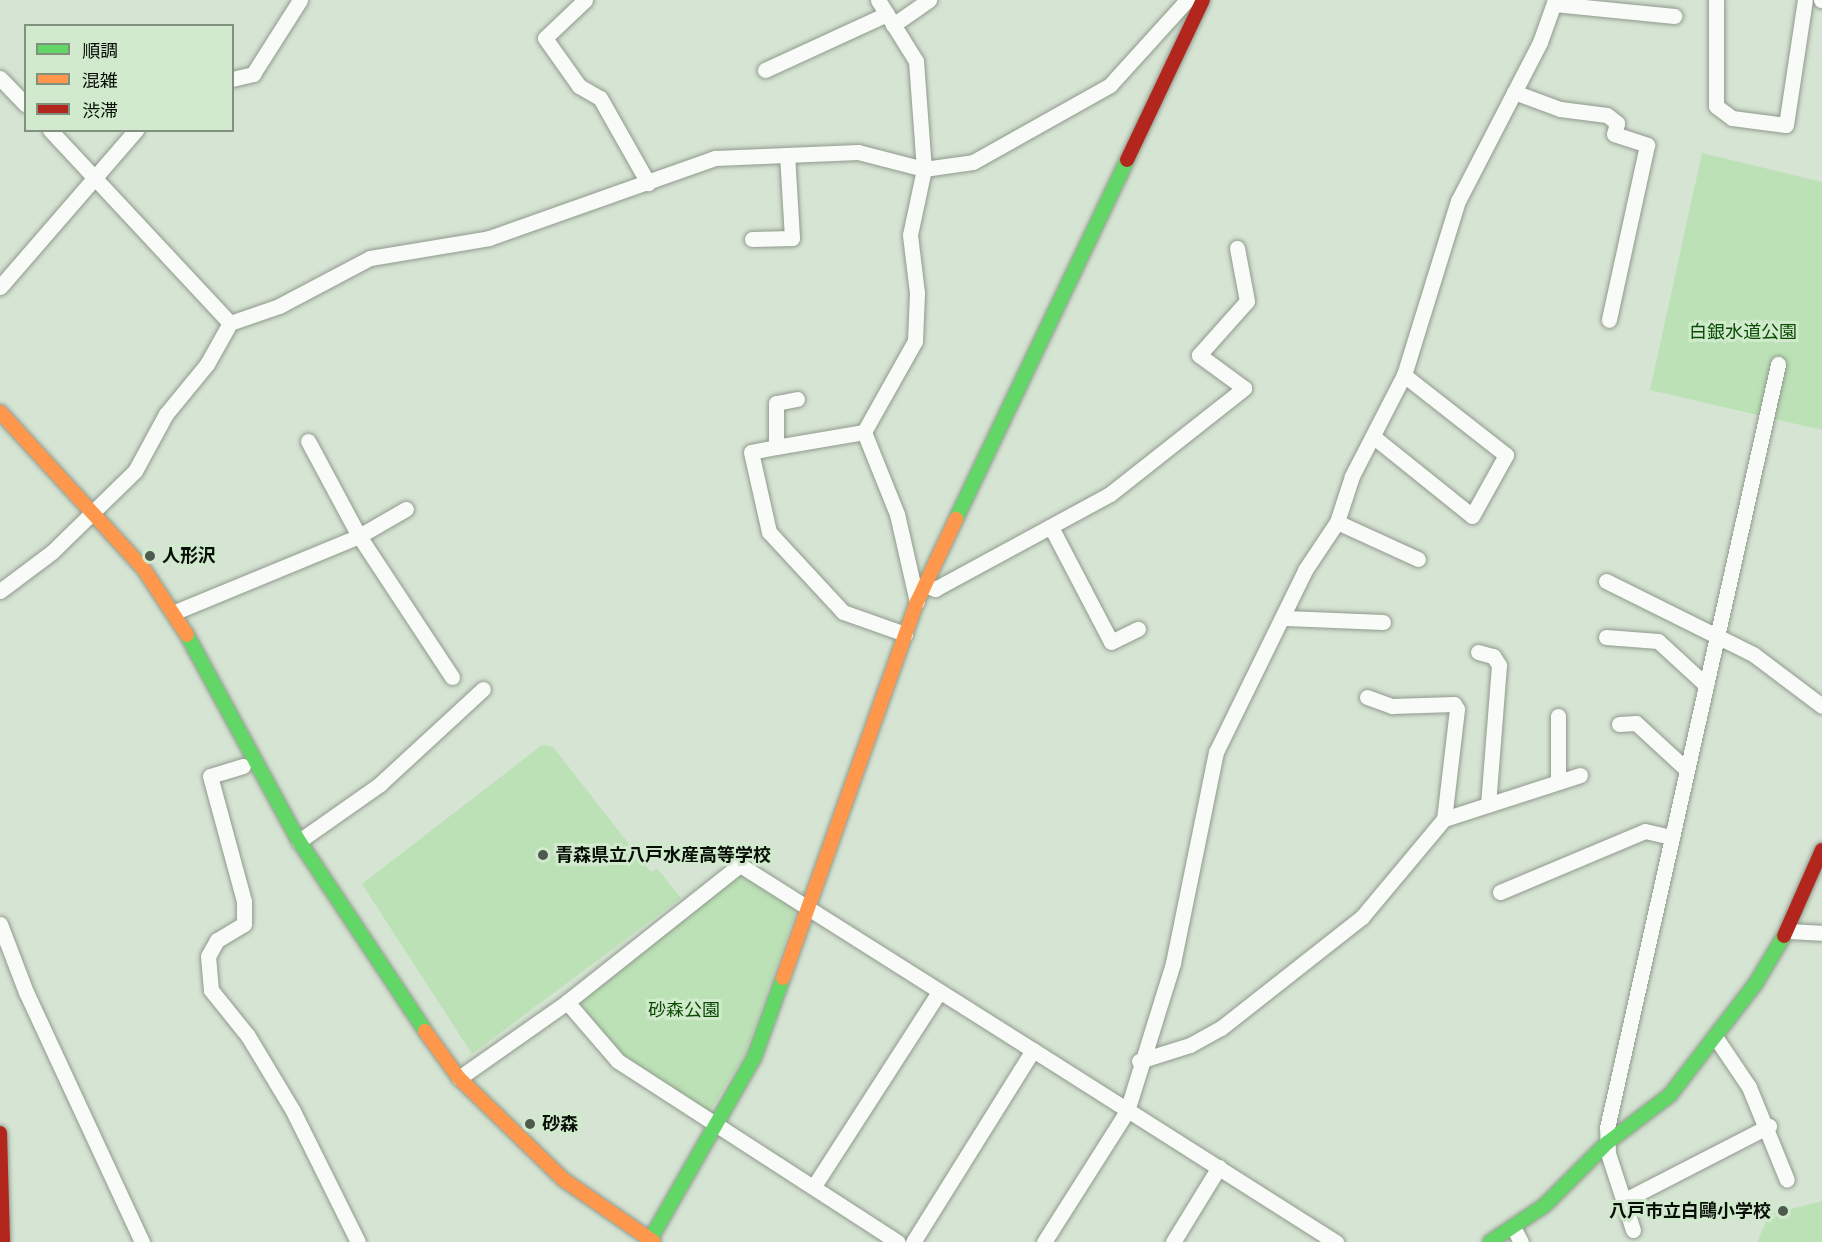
<!DOCTYPE html>
<html>
<head>
<meta charset="utf-8">
<style>
	body { margin:0 }
	#map { position:relative; width:1822px; height:1242px; overflow:hidden; background:#d6e4d3; font-family:Karla,"Noto Sans JP",sans-serif }
	div>[style] { position:absolute }
	.green>* { inset:0; background:#bce1b6 }
	.roads { filter:drop-shadow(0 0 2px #8f9a8d) drop-shadow(0 0 2px #8f9a8d) }
	.street>* { height:15px; margin:-7.5px; padding:0 7.5px; transform-origin:7.5px; border-radius:7.5px; background:#f9fbf8 }
	.fast>* { height:14px; margin:-7px; padding:0 7px; transform-origin:7px; border-radius:7px; background:#63d668 }
	.slow>* { height:14px; margin:-7px; padding:0 7px; transform-origin:7px; border-radius:7px; background:#ff974d }
	.jam>* { height:14px; margin:-7px; padding:0 7px; transform-origin:7px; border-radius:7px; background:#b3261e }
	.dots>* { width:16px; height:16px; translate:-50% -50%; box-sizing:border-box; border:3px solid #d1eacd; border-radius:50% }
	span { translate:-50% -50%; white-space:nowrap; text-align:center; line-height:1.15; -webkit-text-stroke:6px #d1eacd; paint-order:stroke }
	.park-label { font-size:18px; color:#094b00 }
	.poi-label { font-size:18px; color:#070f06; font-weight:700 }
	.left { translate:0 -50%; text-align:left }
	.right { translate:-100% -50%; text-align:right }
	.legend { position:absolute; left:24px; top:24px; width:210px; height:108px; box-sizing:border-box; background:#d1eacd; border:2px solid #80927d; margin:0; padding:8px 10px; list-style:none; font-size:18px; color:#070f06 }
	.legend li { display:flex; align-items:center; gap:12px; height:30px }
	.legend b { width:30px; border:2px solid #80927d }
</style>
</head>
<body>
<div id="map">
	<div class="green">
		<div style="clip-path:polygon(1702px 153px,1822px 182px,1822px 430px,1650px 390px)"></div>
		<div style="clip-path:polygon(542px 745px,553px 747px,651px 872px,657px 868px,681px 898px,472px 1054px,362px 884px)"></div>
		<div style="clip-path:polygon(744px 874px,794px 906px,795px 915px,745px 1054px,709px 1113px,622px 1058px,577px 999px,734px 876px)"></div>
		<div style="clip-path:polygon(1822px 1201px,1822px 1242px,1757px 1242px,1769px 1215px)"></div>
	</div>
	<div class="roads">
		<div class="street">
			<div style="left:585px;top:0;width:55px;rotate:136.5deg"></div>
			<div style="left:545px;top:38px;width:59px;rotate:54.7deg"></div>
			<div style="left:579px;top:86px;width:24px;rotate:30deg"></div>
			<div style="left:600px;top:98px;width:98px;rotate:60.5deg"></div>
			<div style="left:878px;top:0;width:72px;rotate:58.1deg"></div>
			<div style="left:916px;top:61px;width:108px;rotate:85.8deg"></div>
			<div style="left:924px;top:169px;width:67px;rotate:102deg"></div>
			<div style="left:910px;top:235px;width:58px;rotate:83.1deg"></div>
			<div style="left:917px;top:293px;width:48px;rotate:92.4deg"></div>
			<div style="left:915px;top:341px;width:104px;rotate:119.3deg"></div>
			<div style="left:864px;top:432px;width:88px;rotate:68.1deg"></div>
			<div style="left:897px;top:514px;width:90px;rotate:77.2deg"></div>
			<div style="left:1716px;top:0;width:106px;rotate:90deg"></div>
			<div style="left:1716px;top:106px;width:20px;rotate:37deg"></div>
			<div style="left:1732px;top:118px;width:54px;rotate:7.4deg"></div>
			<div style="left:1786px;top:125px;width:126px;rotate:-81.4deg"></div>
			<div style="left:1821px;top:0;width:1px"></div>
			<div style="left:1554px;top:4px;width:121px;rotate:5.7deg"></div>
			<div style="left:893px;top:25px;width:44px;rotate:-34.8deg"></div>
			<div style="left:765px;top:70px;width:134px;rotate:-24.7deg"></div>
			<div style="left:0;top:78px;width:37px;rotate:46deg"></div>
			<div style="left:232px;top:79px;width:22px;rotate:-13deg"></div>
			<div style="left:253px;top:74px;width:88px;rotate:-57.6deg"></div>
			<div style="left:1514px;top:92px;width:49px;rotate:20.3deg"></div>
			<div style="left:1560px;top:109px;width:47px;rotate:7.3deg"></div>
			<div style="left:1607px;top:115px;width:13px;rotate:39deg"></div>
			<div style="left:1617px;top:123px;width:11px;rotate:105deg"></div>
			<div style="left:1614px;top:134px;width:35px;rotate:18deg"></div>
			<div style="left:1647px;top:145px;width:179px;rotate:102.3deg"></div>
			<div style="left:50px;top:130px;width:264px;rotate:47deg"></div>
			<div style="left:752px;top:239px;width:40px;rotate:-1.4deg"></div>
			<div style="left:792px;top:238px;width:83px;rotate:-93.4deg"></div>
			<div style="left:0;top:287px;width:208px;rotate:-49.1deg"></div>
			<div style="left:797px;top:399px;width:21px;rotate:169deg"></div>
			<div style="left:776px;top:403px;width:44px;rotate:90deg"></div>
			<div style="left:776px;top:447px;width:25px;rotate:169deg"></div>
			<div style="left:751px;top:452px;width:82px;rotate:77.3deg"></div>
			<div style="left:769px;top:532px;width:109px;rotate:47.2deg"></div>
			<div style="left:843px;top:612px;width:66px;rotate:19.5deg"></div>
			<div style="left:1375px;top:438px;width:124px;rotate:38.8deg"></div>
			<div style="left:1472px;top:516px;width:70px;rotate:-60.9deg"></div>
			<div style="left:1506px;top:455px;width:130px;rotate:-141.9deg"></div>
			<div style="left:308px;top:441px;width:108px;rotate:61.8deg"></div>
			<div style="left:359px;top:536px;width:169px;rotate:56.6deg"></div>
			<div style="left:776px;top:447px;width:89px;rotate:-9.7deg"></div>
			<div style="left:1337px;top:522px;width:89px;rotate:24.6deg"></div>
			<div style="left:1052px;top:529px;width:127px;rotate:62.4deg"></div>
			<div style="left:1111px;top:642px;width:30px;rotate:-26deg"></div>
			<div style="left:1606px;top:581px;width:164px;rotate:26.4deg"></div>
			<div style="left:1753px;top:654px;width:86px;rotate:37deg"></div>
			<div style="left:925px;top:585px;width:11px;rotate:22deg"></div>
			<div style="left:935px;top:589px;width:199px;rotate:-28.5deg"></div>
			<div style="left:1110px;top:494px;width:171px;rotate:-38.3deg"></div>
			<div style="left:1244px;top:388px;width:56px;rotate:-143.7deg"></div>
			<div style="left:1199px;top:355px;width:72px;rotate:-48.4deg"></div>
			<div style="left:1247px;top:301px;width:54px;rotate:-100.7deg"></div>
			<div style="left:0;top:591px;width:65px;rotate:-36.9deg"></div>
			<div style="left:52px;top:552px;width:116px;rotate:-44.3deg"></div>
			<div style="left:135px;top:471px;width:65px;rotate:-61.5deg"></div>
			<div style="left:166px;top:414px;width:65px;rotate:-50.6deg"></div>
			<div style="left:207px;top:364px;width:47px;rotate:-60.7deg"></div>
			<div style="left:230px;top:323px;width:52px;rotate:-19.1deg"></div>
			<div style="left:279px;top:306px;width:103px;rotate:-27.8deg"></div>
			<div style="left:370px;top:258px;width:121px;rotate:-9.5deg"></div>
			<div style="left:489px;top:238px;width:240px;rotate:-19.5deg"></div>
			<div style="left:715px;top:158px;width:143px;rotate:-2.4deg"></div>
			<div style="left:858px;top:152px;width:68px;rotate:14.4deg"></div>
			<div style="left:924px;top:169px;width:49px;rotate:-8.1deg"></div>
			<div style="left:973px;top:162px;width:157px;rotate:-29.3deg"></div>
			<div style="left:1110px;top:85px;width:115px;rotate:-47.8deg"></div>
			<div style="left:175px;top:612px;width:199px;rotate:-22.4deg"></div>
			<div style="left:359px;top:536px;width:54px;rotate:-29.9deg"></div>
			<div style="left:1286px;top:618px;width:97px;rotate:2.4deg"></div>
			<div style="left:1606px;top:637px;width:52px;rotate:4.4deg"></div>
			<div style="left:1658px;top:641px;width:65px;rotate:42.5deg"></div>
			<div style="left:1478px;top:652px;width:16px;rotate:15deg"></div>
			<div style="left:1493px;top:656px;width:11px;rotate:56deg"></div>
			<div style="left:1499px;top:665px;width:140px;rotate:94.5deg"></div>
			<div style="left:1367px;top:697px;width:27px;rotate:20deg"></div>
			<div style="left:1392px;top:706px;width:62px;rotate:-1.8deg"></div>
			<div style="left:1454px;top:704px;width:6px;rotate:59deg"></div>
			<div style="left:1457px;top:709px;width:111px;rotate:96.7deg"></div>
			<div style="left:1558px;top:716px;width:66px;rotate:90deg"></div>
			<div style="left:1619px;top:724px;width:17px;rotate:-3deg"></div>
			<div style="left:1636px;top:723px;width:69px;rotate:42.7deg"></div>
			<div style="left:243px;top:766px;width:34px;rotate:163deg"></div>
			<div style="left:210px;top:776px;width:130px;rotate:74.8deg"></div>
			<div style="left:244px;top:901px;width:23px;rotate:90deg"></div>
			<div style="left:244px;top:924px;width:31px;rotate:149deg"></div>
			<div style="left:217px;top:940px;width:18px;rotate:119deg"></div>
			<div style="left:208px;top:956px;width:34px;rotate:85deg"></div>
			<div style="left:211px;top:990px;width:59px;rotate:51.2deg"></div>
			<div style="left:248px;top:1036px;width:87px;rotate:59deg"></div>
			<div style="left:293px;top:1111px;width:146px;rotate:63.6deg"></div>
			<div style="left:299px;top:841px;width:99px;rotate:-35.1deg"></div>
			<div style="left:380px;top:784px;width:140px;rotate:-42.7deg"></div>
			<div style="left:1500px;top:892px;width:157px;rotate:-22.8deg"></div>
			<div style="left:1645px;top:831px;width:28px;rotate:13deg"></div>
			<div style="left:0;top:924px;width:73px;rotate:69.1deg"></div>
			<div style="left:26px;top:992px;width:276px;rotate:65.1deg"></div>
			<div style="left:1787px;top:931px;width:35px;rotate:3deg"></div>
			<div style="left:567px;top:1002px;width:78px;rotate:49.2deg"></div>
			<div style="left:618px;top:1061px;width:333px;rotate:32.9deg"></div>
			<div style="left:1716px;top:1038px;width:59px;rotate:56deg"></div>
			<div style="left:1749px;top:1087px;width:100px;rotate:67.8deg"></div>
			<div style="left:1033px;top:1050px;width:359px;rotate:32.4deg"></div>
			<div style="left:1139px;top:1061px;width:53px;rotate:-17.4deg"></div>
			<div style="left:1190px;top:1045px;width:35px;rotate:-29deg"></div>
			<div style="left:1221px;top:1028px;width:179px;rotate:-38.2deg"></div>
			<div style="left:1362px;top:917px;width:128px;rotate:-50.1deg"></div>
			<div style="left:1444px;top:819px;width:143px;rotate:-17.9deg"></div>
			<div style="left:459px;top:1078px;width:132px;rotate:-35.1deg"></div>
			<div style="left:567px;top:1002px;width:221px;rotate:-38.4deg"></div>
			<div style="left:740px;top:865px;width:347px;rotate:32.3deg"></div>
			<div style="left:1033px;top:1050px;width:226px;rotate:122deg"></div>
			<div style="left:814px;top:1186px;width:231px;rotate:-57.2deg"></div>
			<div style="left:1625px;top:1200px;width:162px;rotate:-27.2deg"></div>
			<div style="left:1513px;top:1227px;width:17px;rotate:62deg"></div>
			<div style="left:1633px;top:1230px;width:81px;rotate:-108deg"></div>
			<div style="left:1608px;top:1153px;width:25px;rotate:-92deg"></div>
			<div style="left:1607px;top:1128px;width:783px;rotate:-77.38deg"></div>
			<div style="left:1044px;top:1242px;width:155px;rotate:-57.6deg"></div>
			<div style="left:1127px;top:1111px;width:155px;rotate:-72.7deg"></div>
			<div style="left:1173px;top:963px;width:215px;rotate:-78.5deg"></div>
			<div style="left:1216px;top:752px;width:203px;rotate:-63.9deg"></div>
			<div style="left:1305px;top:570px;width:58px;rotate:-56.3deg"></div>
			<div style="left:1337px;top:522px;width:48px;rotate:-71.9deg"></div>
			<div style="left:1352px;top:476px;width:114px;rotate:-62.8deg"></div>
			<div style="left:1404px;top:375px;width:182px;rotate:-72.8deg"></div>
			<div style="left:1458px;top:201px;width:179px;rotate:-62.7deg"></div>
			<div style="left:1540px;top:42px;width:45px;rotate:-70.3deg"></div>
			<div style="left:1173px;top:1242px;width:88px;rotate:-58.5deg"></div>
		</div>
		<div class="fast">
			<div style="left:956px;top:519px;width:398px;rotate:-64.5deg"></div>
			<div style="left:187px;top:635px;width:234px;rotate:61.5deg"></div>
			<div style="left:299px;top:841px;width:228px;rotate:56.4deg"></div>
			<div style="left:650px;top:1240px;width:210px;rotate:-60.3deg"></div>
			<div style="left:754px;top:1058px;width:85px;rotate:-70.1deg"></div>
			<div style="left:1490px;top:1242px;width:66px;rotate:-33.9deg"></div>
			<div style="left:1545px;top:1205px;width:88px;rotate:-45deg"></div>
			<div style="left:1607px;top:1143px;width:79px;rotate:-37.3deg"></div>
			<div style="left:1670px;top:1095px;width:141px;rotate:-52.5deg"></div>
			<div style="left:1756px;top:983px;width:55px;rotate:-59.2deg"></div>
		</div>
		<div class="slow">
			<div style="left:0;top:412px;width:212px;rotate:47.5deg"></div>
			<div style="left:143px;top:568px;width:80px;rotate:56.7deg"></div>
			<div style="left:783px;top:978px;width:399px;rotate:-70.4deg"></div>
			<div style="left:917px;top:602px;width:92px;rotate:-64.8deg"></div>
			<div style="left:425px;top:1031px;width:58px;rotate:54.1deg"></div>
			<div style="left:459px;top:1078px;width:146px;rotate:44.2deg"></div>
			<div style="left:564px;top:1180px;width:109px;rotate:34.6deg"></div>
		</div>
		<div class="jam">
			<div style="left:1127px;top:160px;width:177px;rotate:-64.6deg"></div>
			<div style="left:1784px;top:936px;width:94px;rotate:-66.2deg"></div>
			<div style="left:0;top:1133px;width:109px;rotate:88.4deg"></div>
		</div>
	</div>
	<div class="dots">
		<div style="left:150px;top:556px;background:#4f5a4e"></div>
		<div style="left:543px;top:855px;background:#4f5a4e"></div>
		<div style="left:530px;top:1124px;background:#4f5a4e"></div>
		<div style="left:1783px;top:1211px;background:#4f5a4e"></div>
	</div>
	<div class="park-label">
		<span style="left:1743px;top:332px">白銀水道公園</span>
		<span style="left:684px;top:1010px">砂森公園</span>
	</div>
	<div class="poi-label">
		<span class="left" style="left:162px;top:556px">人形沢</span>
		<span class="left" style="left:555px;top:855px">青森県立八戸水産高等学校</span>
		<span class="left" style="left:542px;top:1124px">砂森</span>
		<span class="right" style="left:1771px;top:1211px">八戸市立白鷗小学校</span>
	</div>
	<ul class="legend">
	<li><b style="height:8px;background:#63d668"></b>順調</li>
	<li><b style="height:8px;background:#ff974d"></b>混雑</li>
	<li><b style="height:8px;background:#b3261e"></b>渋滞</li>
	</ul>
</div>
</body>
</html>
